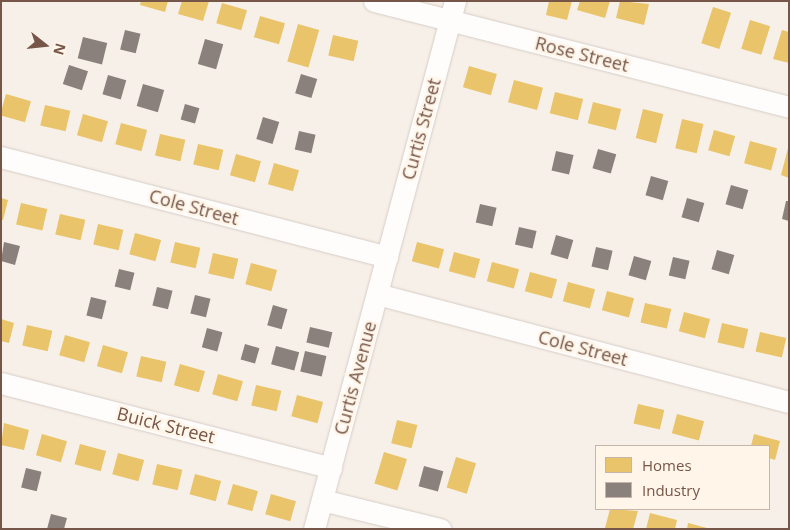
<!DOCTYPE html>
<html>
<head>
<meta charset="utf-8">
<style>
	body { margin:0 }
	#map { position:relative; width:790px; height:530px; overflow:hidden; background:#f7f0e8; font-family:"Open Sans",sans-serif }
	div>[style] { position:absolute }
	.homes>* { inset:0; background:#e9c46a; transform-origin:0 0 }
	.industry>* { inset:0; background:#8a817c; transform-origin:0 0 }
	.roads { filter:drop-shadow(0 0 1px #d5ccc6) drop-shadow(0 0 1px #d5ccc6) }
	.street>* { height:21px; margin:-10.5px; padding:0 10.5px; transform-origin:10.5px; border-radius:10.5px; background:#fefdfc }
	span { translate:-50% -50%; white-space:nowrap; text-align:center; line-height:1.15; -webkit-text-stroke:5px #fff5e9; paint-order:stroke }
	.street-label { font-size:18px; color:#755648 }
	.frame { position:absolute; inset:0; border:2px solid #755648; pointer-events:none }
	.legend { position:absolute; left:595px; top:445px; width:175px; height:65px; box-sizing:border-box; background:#fff5e9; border:1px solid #c8b5a9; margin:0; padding:6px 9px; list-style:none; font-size:15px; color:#755648 }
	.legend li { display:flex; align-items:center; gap:10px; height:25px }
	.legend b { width:25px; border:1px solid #c8b5a9 }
	.north { position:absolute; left:20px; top:20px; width:50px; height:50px; -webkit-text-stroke:4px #fff5e9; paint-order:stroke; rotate:106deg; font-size:14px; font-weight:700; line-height:20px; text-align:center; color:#755648 }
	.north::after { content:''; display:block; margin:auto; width:18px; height:22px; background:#755648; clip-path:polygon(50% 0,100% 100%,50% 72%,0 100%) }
</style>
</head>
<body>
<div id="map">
	<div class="homes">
		<div style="clip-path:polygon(141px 1px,168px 1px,165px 12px,140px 5px)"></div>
		<div style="clip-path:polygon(182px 1px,209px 1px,203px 21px,178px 14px)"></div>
		<div style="clip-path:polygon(549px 1px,572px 1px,567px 20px,546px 15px)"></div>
		<div style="clip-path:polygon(580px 1px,610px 1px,605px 18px,577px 10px)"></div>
		<div style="clip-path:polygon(620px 1px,649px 4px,644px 25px,616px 18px)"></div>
		<div style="left:222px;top:3px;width:26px;height:21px;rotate:16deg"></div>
		<div style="left:713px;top:7px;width:19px;height:38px;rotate:18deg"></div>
		<div style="left:260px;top:16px;width:26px;height:22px;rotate:16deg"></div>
		<div style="left:750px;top:20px;width:21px;height:30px;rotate:17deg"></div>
		<div style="left:298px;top:24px;width:22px;height:39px;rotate:16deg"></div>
		<div style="clip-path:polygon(782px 30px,789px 32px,789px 63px,773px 59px)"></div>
		<div style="left:333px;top:35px;width:26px;height:21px;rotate:13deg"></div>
		<div style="left:469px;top:66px;width:29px;height:22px;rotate:16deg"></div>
		<div style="left:514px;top:80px;width:30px;height:23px;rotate:15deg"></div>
		<div style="left:555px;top:92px;width:29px;height:22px;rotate:14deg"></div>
		<div style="left:6px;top:94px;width:26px;height:22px;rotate:16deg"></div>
		<div style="left:593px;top:102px;width:29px;height:22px;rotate:14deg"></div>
		<div style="left:45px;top:105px;width:26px;height:21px;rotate:13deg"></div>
		<div style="left:643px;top:109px;width:21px;height:30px;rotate:14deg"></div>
		<div style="left:83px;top:114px;width:26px;height:22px;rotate:16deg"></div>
		<div style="left:682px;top:119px;width:22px;height:30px;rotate:13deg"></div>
		<div style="left:121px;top:123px;width:27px;height:22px;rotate:15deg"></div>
		<div style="left:714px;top:130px;width:22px;height:21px;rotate:16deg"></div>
		<div style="left:160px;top:134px;width:26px;height:22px;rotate:13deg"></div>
		<div style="left:750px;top:141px;width:28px;height:23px;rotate:15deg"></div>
		<div style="left:198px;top:144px;width:26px;height:21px;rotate:13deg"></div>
		<div style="clip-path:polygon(788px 148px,789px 148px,789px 178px,781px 175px)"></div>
		<div style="left:236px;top:154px;width:26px;height:22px;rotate:16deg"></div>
		<div style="left:274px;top:163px;width:26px;height:22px;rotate:16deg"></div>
		<div style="clip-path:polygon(1px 198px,8px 200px,3px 220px,1px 220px)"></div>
		<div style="left:21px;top:203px;width:27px;height:22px;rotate:13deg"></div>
		<div style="left:60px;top:214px;width:26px;height:21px;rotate:13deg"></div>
		<div style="left:98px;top:224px;width:26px;height:21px;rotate:13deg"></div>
		<div style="left:135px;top:233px;width:27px;height:22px;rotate:15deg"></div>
		<div style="left:175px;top:242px;width:26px;height:21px;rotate:13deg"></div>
		<div style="left:417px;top:242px;width:28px;height:20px;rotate:15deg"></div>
		<div style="left:454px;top:252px;width:27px;height:20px;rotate:15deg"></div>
		<div style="left:213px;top:253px;width:26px;height:21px;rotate:13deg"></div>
		<div style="left:492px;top:262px;width:28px;height:20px;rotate:15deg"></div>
		<div style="left:251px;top:263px;width:27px;height:22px;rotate:15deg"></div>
		<div style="left:530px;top:272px;width:28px;height:20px;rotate:15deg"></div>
		<div style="left:568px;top:282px;width:28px;height:20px;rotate:15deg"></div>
		<div style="left:607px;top:291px;width:28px;height:20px;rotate:15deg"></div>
		<div style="left:645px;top:303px;width:27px;height:20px;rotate:13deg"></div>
		<div style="left:684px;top:312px;width:27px;height:20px;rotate:15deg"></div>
		<div style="clip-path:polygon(1px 319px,14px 323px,9px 343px,1px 341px)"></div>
		<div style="left:722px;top:323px;width:27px;height:20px;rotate:13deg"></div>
		<div style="left:27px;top:325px;width:26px;height:21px;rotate:13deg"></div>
		<div style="left:760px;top:332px;width:27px;height:20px;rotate:13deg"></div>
		<div style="left:65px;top:335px;width:26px;height:21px;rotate:16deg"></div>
		<div style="left:103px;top:345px;width:26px;height:22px;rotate:16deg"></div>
		<div style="left:141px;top:356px;width:26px;height:21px;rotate:13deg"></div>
		<div style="left:180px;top:364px;width:26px;height:22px;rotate:16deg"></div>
		<div style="left:218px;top:374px;width:26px;height:21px;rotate:16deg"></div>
		<div style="left:256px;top:385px;width:26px;height:21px;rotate:13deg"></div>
		<div style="left:297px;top:395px;width:27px;height:22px;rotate:15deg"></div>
		<div style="left:638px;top:404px;width:27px;height:20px;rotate:13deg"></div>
		<div style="left:677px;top:414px;width:28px;height:20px;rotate:15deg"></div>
		<div style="left:397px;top:420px;width:21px;height:24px;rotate:14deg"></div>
		<div style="clip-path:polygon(4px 423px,29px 430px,24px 450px,1px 445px)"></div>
		<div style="left:42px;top:434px;width:26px;height:22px;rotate:16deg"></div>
		<div style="clip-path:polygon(754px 434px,780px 441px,775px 460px,769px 458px,769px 446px,751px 446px)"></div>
		<div style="left:80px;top:444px;width:27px;height:21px;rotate:15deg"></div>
		<div style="left:384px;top:452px;width:24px;height:33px;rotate:17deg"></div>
		<div style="left:118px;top:453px;width:27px;height:22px;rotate:15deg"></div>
		<div style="left:456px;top:457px;width:21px;height:32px;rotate:17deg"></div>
		<div style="left:157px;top:464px;width:26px;height:21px;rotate:13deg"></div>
		<div style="left:195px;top:474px;width:27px;height:21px;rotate:15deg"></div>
		<div style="left:233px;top:484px;width:26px;height:21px;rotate:16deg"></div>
		<div style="left:271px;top:494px;width:26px;height:21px;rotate:16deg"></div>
		<div style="clip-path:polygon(610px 509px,638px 511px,633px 529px,605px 528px)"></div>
		<div style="clip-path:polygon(650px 513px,677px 520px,675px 529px,646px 529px)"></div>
		<div style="clip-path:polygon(688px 523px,707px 528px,707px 529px,687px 529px)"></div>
	</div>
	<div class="industry">
		<div style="left:125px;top:30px;width:16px;height:20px;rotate:14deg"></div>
		<div style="left:83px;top:37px;width:25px;height:22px;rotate:14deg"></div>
		<div style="left:205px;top:39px;width:19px;height:26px;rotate:16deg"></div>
		<div style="left:69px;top:65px;width:20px;height:20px;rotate:18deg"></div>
		<div style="left:301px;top:74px;width:17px;height:20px;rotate:17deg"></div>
		<div style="left:108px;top:75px;width:19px;height:20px;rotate:16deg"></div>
		<div style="left:143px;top:84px;width:22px;height:23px;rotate:16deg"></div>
		<div style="left:185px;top:104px;width:15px;height:16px;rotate:16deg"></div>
		<div style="left:263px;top:117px;width:17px;height:23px;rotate:17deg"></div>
		<div style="left:299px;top:131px;width:17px;height:19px;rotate:13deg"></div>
		<div style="left:598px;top:149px;width:19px;height:20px;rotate:16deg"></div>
		<div style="left:556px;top:151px;width:18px;height:20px;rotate:13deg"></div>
		<div style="left:651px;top:176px;width:18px;height:20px;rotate:16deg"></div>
		<div style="left:731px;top:185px;width:18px;height:20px;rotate:16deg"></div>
		<div style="left:687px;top:198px;width:18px;height:20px;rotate:16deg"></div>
		<div style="clip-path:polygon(786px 201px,789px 201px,789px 221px,782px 219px)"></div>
		<div style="left:480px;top:204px;width:17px;height:19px;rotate:13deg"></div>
		<div style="left:519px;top:227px;width:18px;height:18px;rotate:13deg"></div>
		<div style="left:556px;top:235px;width:18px;height:20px;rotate:16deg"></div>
		<div style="clip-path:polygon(4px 242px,20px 246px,15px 265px,1px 261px)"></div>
		<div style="left:596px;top:247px;width:17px;height:20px;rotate:13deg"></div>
		<div style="left:717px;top:250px;width:18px;height:20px;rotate:16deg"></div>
		<div style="left:634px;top:256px;width:18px;height:20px;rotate:16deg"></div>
		<div style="left:673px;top:257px;width:17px;height:19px;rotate:13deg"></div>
		<div style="left:119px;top:269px;width:16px;height:18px;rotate:14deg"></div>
		<div style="left:157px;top:287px;width:16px;height:19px;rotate:14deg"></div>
		<div style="left:195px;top:295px;width:16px;height:19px;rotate:14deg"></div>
		<div style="left:91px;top:297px;width:16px;height:19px;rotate:14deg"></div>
		<div style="left:273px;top:305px;width:15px;height:21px;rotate:16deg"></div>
		<div style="left:310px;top:327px;width:23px;height:16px;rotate:13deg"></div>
		<div style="left:207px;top:328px;width:16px;height:20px;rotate:15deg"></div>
		<div style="left:245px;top:344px;width:15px;height:16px;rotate:16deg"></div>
		<div style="left:276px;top:346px;width:24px;height:19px;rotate:15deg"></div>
		<div style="left:305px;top:351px;width:22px;height:21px;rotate:13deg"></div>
		<div style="left:424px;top:466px;width:20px;height:21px;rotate:15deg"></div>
		<div style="left:26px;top:468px;width:16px;height:20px;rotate:14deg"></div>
		<div style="clip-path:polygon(51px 514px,67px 518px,64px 529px,47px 529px)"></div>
	</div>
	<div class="roads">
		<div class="street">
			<div style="left:374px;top:1px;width:428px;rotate:14.3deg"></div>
			<div style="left:1px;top:157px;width:399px;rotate:14.5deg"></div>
			<div style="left:377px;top:294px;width:426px;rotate:14.7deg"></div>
			<div style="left:1px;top:383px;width:341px;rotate:14.4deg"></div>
			<div style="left:322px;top:500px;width:122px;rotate:13.8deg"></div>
			<div style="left:314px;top:529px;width:547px;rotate:-75.05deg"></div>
		</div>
	</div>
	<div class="street-label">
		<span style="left:582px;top:54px;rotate:14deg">Rose Street</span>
		<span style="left:421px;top:129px;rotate:-75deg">Curtis Street</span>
		<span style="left:194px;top:207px;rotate:15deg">Cole Street</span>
		<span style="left:583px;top:348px;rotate:15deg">Cole Street</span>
		<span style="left:355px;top:378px;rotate:-75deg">Curtis Avenue</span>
		<span style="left:166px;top:425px;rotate:14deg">Buick Street</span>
	</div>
	<div class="frame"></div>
	<ul class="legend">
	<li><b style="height:14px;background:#e9c46a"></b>Homes</li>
	<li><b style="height:14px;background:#8a817c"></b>Industry</li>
	</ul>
	<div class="north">N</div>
</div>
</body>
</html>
